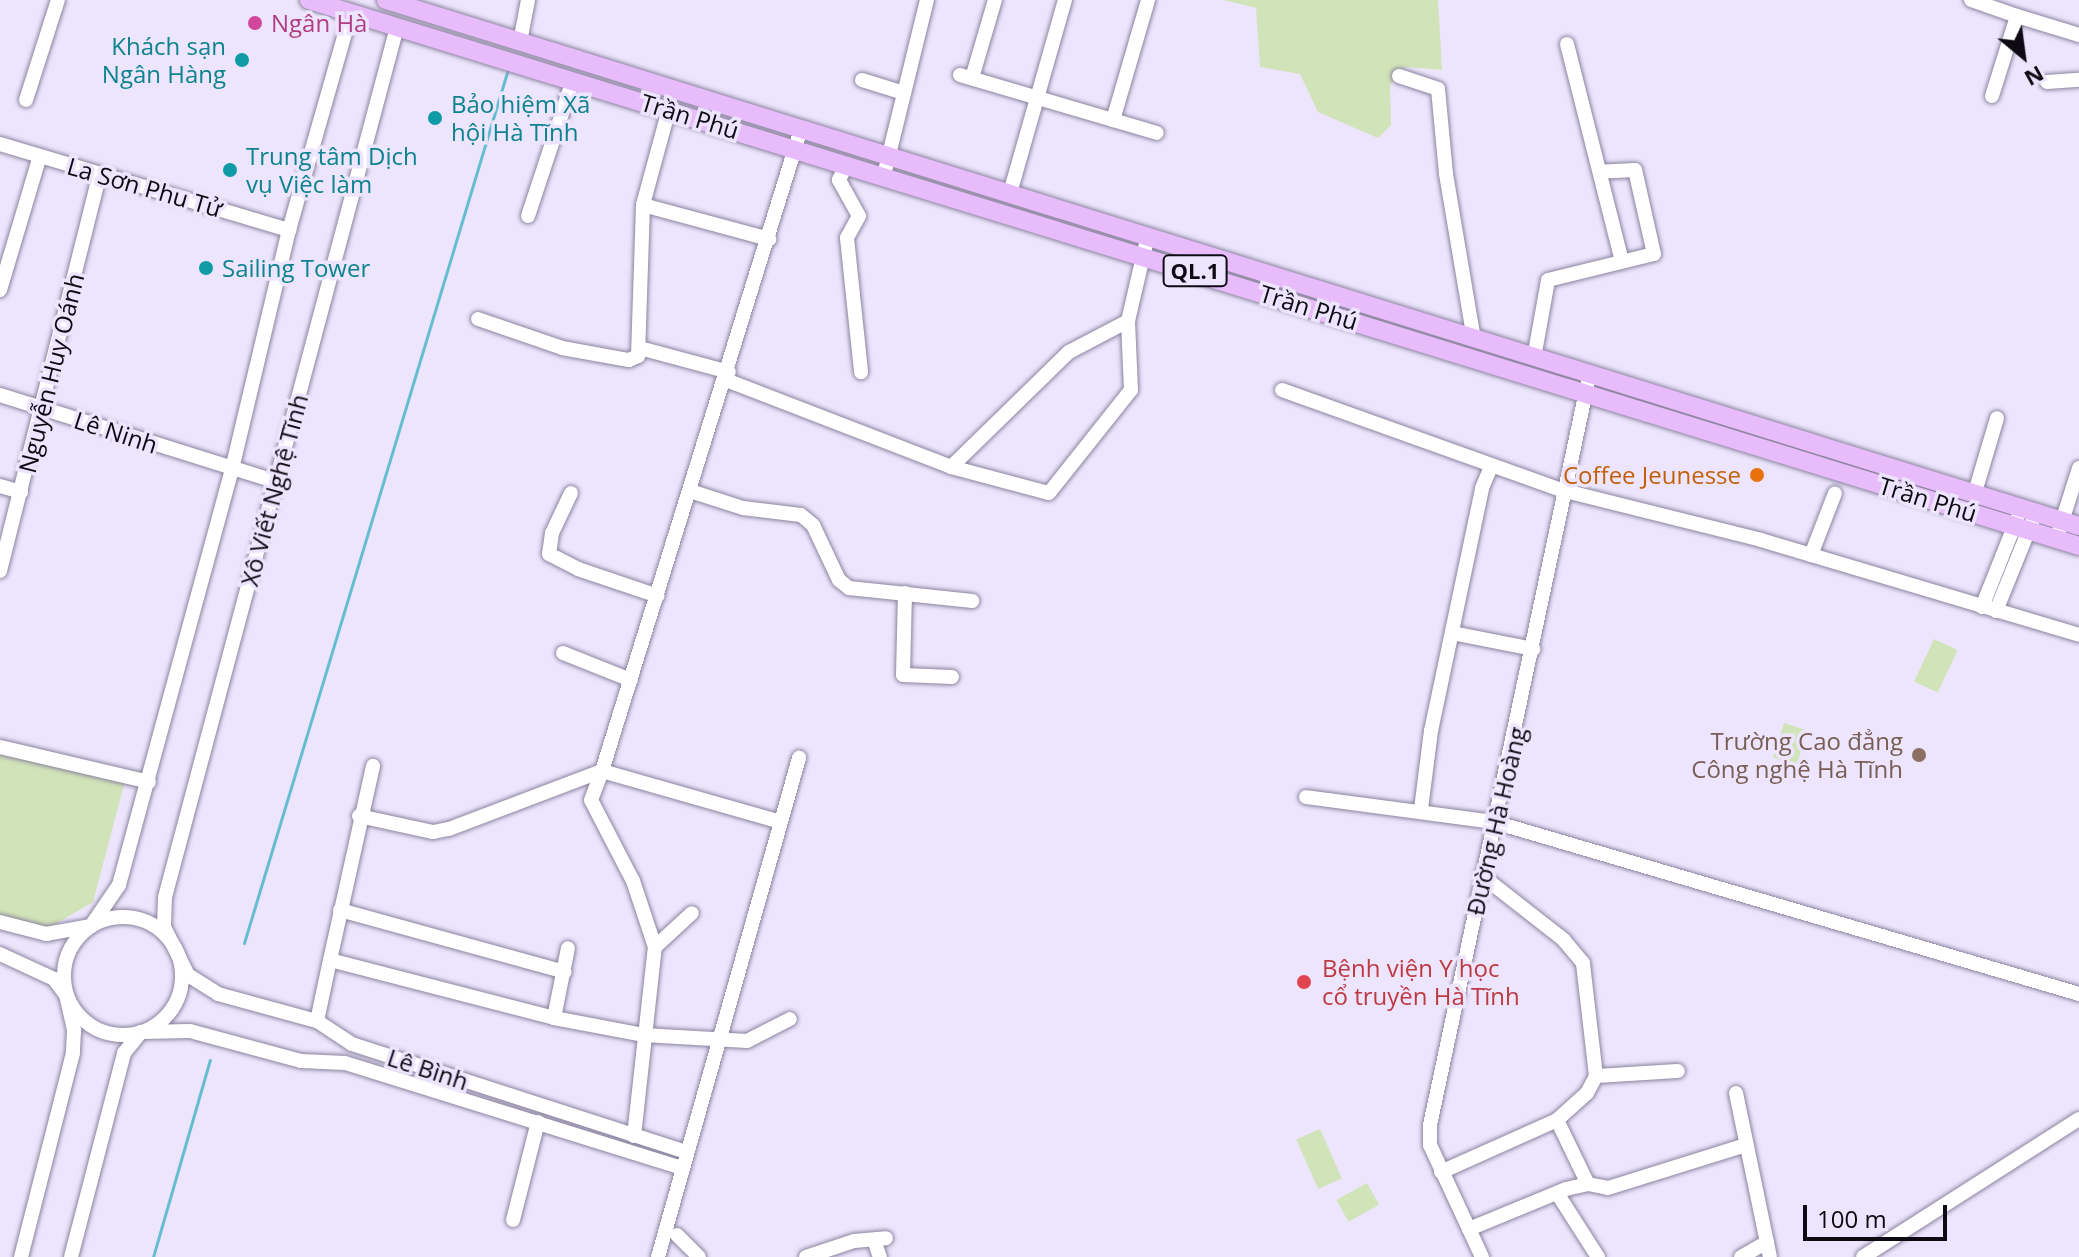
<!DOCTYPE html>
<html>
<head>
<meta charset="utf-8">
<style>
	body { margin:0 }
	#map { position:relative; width:2079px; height:1257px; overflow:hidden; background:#ece5fd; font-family:"Open Sans",sans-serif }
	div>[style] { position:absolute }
	.green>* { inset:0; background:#d1e3b8; transform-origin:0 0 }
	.stream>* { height:3px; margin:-1.5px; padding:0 1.5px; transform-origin:1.5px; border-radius:1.5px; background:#65bdd0 }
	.roads { filter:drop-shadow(0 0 2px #8c849f) drop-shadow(0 0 2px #8c849f) }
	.minor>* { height:14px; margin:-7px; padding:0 7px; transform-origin:7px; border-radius:7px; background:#fff }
	.minor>.ring { margin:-7px; padding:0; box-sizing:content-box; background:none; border:14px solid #fff; border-radius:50% }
	.major>* { height:18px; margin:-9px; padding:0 9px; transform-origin:9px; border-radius:9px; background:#e8bcfb }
	.dots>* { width:22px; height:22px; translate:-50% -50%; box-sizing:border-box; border:4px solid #ece5fd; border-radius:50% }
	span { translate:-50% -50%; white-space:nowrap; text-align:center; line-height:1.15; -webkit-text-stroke:7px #ece5fd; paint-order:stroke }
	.shield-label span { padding:2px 6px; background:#ece5fd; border:2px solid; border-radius:6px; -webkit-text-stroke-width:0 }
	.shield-label { font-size:22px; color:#0d0a14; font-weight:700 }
	.hotel-label { font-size:24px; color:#b23c85 }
	.left { translate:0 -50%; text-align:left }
	.culture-label { font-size:24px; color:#0d838f }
	.right { translate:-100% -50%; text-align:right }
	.street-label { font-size:24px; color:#0d0a14 }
	.food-label { font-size:24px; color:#c56008 }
	.education-label { font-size:24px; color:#785e54 }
	.health-label { font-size:24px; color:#be3a42 }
	.north { position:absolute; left:1983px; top:16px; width:80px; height:80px; -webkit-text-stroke:6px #ece5fd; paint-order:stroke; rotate:151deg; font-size:22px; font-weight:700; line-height:32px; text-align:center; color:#0d0a14 }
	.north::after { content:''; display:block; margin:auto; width:28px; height:36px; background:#0d0a14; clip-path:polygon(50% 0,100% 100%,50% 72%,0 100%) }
	.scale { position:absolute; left:1803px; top:1205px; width:144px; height:36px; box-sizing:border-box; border:4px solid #0d0a14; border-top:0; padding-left:10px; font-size:24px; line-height:28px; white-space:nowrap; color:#0d0a14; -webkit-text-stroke:6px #ece5fd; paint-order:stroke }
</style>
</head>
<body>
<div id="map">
	<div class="green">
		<div style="clip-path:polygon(1224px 0,1438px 0,1442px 70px,1406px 67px,1390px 85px,1391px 125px,1378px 138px,1318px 112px,1300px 74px,1260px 67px,1256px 8px)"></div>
		<div style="left:1934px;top:639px;width:26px;height:47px;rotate:25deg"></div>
		<div style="left:1784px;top:723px;width:25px;height:36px;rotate:18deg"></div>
		<div style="clip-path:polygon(0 751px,125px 781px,93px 902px,47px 929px,0 916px)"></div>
		<div style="left:1320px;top:1129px;width:54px;height:26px;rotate:66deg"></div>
		<div style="left:1367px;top:1183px;width:25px;height:35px;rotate:61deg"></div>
	</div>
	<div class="stream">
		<div style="left:244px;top:943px;width:913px;rotate:-73.19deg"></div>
		<div style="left:153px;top:1257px;width:205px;rotate:-73.9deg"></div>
	</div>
	<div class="roads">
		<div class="minor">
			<div style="left:1971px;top:0;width:49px;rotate:19.2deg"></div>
			<div style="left:397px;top:27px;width:900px;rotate:104.93deg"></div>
			<div style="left:165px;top:897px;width:30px;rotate:92deg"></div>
			<div style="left:164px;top:927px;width:54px;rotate:63.4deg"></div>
			<div style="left:188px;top:975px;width:36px;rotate:32deg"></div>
			<div style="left:218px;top:994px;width:103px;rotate:15.3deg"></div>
			<div style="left:317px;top:1021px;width:42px;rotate:33.3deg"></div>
			<div style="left:352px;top:1044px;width:352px;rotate:17.9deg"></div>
			<div style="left:520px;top:42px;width:43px;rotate:-79.2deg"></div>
			<div style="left:1567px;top:44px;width:224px;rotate:75.8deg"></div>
			<div style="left:960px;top:75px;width:205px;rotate:16.4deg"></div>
			<div style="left:1399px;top:76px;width:41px;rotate:18.4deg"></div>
			<div style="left:1438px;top:89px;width:85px;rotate:84.6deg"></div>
			<div style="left:1446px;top:174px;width:167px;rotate:80.4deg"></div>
			<div style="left:972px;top:78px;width:81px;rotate:-73.6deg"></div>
			<div style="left:862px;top:80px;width:44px;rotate:17.2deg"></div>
			<div style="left:2047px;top:82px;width:32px;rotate:-4deg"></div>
			<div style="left:1992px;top:96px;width:84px;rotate:-72.6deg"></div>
			<div style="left:2017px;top:16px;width:65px;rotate:17deg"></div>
			<div style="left:26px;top:100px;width:105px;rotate:-72.3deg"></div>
			<div style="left:669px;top:109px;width:99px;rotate:105.2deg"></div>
			<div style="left:643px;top:205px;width:131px;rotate:15.1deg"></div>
			<div style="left:1113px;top:120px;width:125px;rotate:-73.7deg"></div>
			<div style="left:0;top:144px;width:302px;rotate:16.6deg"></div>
			<div style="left:847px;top:164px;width:18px;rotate:117deg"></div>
			<div style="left:839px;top:180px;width:41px;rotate:60.9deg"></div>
			<div style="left:859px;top:216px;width:25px;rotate:119deg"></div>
			<div style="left:847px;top:238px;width:135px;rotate:84deg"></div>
			<div style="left:884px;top:175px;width:180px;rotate:-76.2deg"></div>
			<div style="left:1010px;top:193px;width:201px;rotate:-74.1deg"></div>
			<div style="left:528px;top:216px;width:143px;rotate:-71.7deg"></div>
			<div style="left:0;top:290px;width:140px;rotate:-73.4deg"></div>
			<div style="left:478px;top:319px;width:89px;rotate:19deg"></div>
			<div style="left:562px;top:348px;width:68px;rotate:10.2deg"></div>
			<div style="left:629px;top:360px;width:10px;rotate:-24deg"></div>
			<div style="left:638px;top:356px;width:151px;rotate:-88.1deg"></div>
			<div style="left:640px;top:348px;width:92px;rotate:15.1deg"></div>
			<div style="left:1534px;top:358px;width:79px;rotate:-79.8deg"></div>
			<div style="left:1548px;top:280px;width:109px;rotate:-13.8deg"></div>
			<div style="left:1654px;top:254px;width:86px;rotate:-102.7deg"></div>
			<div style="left:1635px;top:170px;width:35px;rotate:177deg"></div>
			<div style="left:726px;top:380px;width:241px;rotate:21.1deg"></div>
			<div style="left:951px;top:467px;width:165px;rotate:-44.3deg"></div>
			<div style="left:1069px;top:352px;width:67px;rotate:-27.7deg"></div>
			<div style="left:1128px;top:321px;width:88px;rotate:-76.9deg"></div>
			<div style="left:1282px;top:390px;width:296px;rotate:19.7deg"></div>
			<div style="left:1561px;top:490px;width:206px;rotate:14deg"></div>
			<div style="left:1761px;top:540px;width:332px;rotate:16.6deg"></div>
			<div style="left:0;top:395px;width:290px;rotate:17.4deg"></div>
			<div style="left:951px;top:467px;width:101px;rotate:14.9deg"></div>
			<div style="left:1049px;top:493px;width:132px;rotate:-51.5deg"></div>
			<div style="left:1131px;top:390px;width:69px;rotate:-92.5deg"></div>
			<div style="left:0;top:486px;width:22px;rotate:16deg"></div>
			<div style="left:690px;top:491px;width:56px;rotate:17.8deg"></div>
			<div style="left:743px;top:508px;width:58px;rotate:6.9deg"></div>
			<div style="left:801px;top:515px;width:16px;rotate:40deg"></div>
			<div style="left:813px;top:525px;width:61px;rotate:64.7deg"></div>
			<div style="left:839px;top:580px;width:13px;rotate:39deg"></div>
			<div style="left:849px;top:588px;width:124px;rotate:6deg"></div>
			<div style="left:1975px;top:492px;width:77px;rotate:-73.4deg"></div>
			<div style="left:571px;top:493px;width:44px;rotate:115.4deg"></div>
			<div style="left:552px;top:533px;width:21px;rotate:98deg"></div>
			<div style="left:549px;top:554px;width:33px;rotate:27deg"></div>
			<div style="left:578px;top:569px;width:84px;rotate:18.6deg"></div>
			<div style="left:2059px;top:531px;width:66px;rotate:-72.4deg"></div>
			<div style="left:1811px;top:555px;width:66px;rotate:-68.8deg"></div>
			<div style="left:0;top:571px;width:409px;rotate:-75.9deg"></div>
			<div style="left:905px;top:593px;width:82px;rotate:91.4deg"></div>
			<div style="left:903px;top:675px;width:49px;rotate:2.3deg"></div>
			<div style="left:1982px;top:607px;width:95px;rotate:-68.3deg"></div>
			<div style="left:1996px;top:611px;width:107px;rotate:-68deg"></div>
			<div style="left:1452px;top:633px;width:83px;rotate:11.2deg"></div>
			<div style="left:563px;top:653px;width:73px;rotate:21.7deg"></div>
			<div style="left:0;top:747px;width:153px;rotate:13.2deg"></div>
			<div style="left:1306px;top:797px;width:190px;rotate:7.6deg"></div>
			<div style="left:1494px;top:822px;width:610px;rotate:16.38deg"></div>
			<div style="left:1421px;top:809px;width:79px;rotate:-82.7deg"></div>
			<div style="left:1431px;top:731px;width:248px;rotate:-78.1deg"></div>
			<div style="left:1482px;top:488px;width:23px;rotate:-67deg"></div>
			<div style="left:359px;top:816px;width:76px;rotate:12.2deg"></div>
			<div style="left:433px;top:832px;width:16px;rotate:-11deg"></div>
			<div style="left:449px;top:829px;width:164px;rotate:-20.8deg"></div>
			<div style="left:602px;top:771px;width:672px;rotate:-72.78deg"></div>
			<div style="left:340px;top:910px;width:233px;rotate:15.4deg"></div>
			<div class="ring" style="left:64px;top:917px;width:104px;height:104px"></div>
			<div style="left:0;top:922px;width:48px;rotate:14.6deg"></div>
			<div style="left:46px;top:934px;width:46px;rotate:-10.1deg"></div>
			<div style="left:91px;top:926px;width:50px;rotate:-55.7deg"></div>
			<div style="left:119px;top:885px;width:431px;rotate:-74.8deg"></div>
			<div style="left:232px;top:469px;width:246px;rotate:-76.6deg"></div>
			<div style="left:289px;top:230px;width:226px;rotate:-74.1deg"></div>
			<div style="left:655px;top:947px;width:50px;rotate:-42.6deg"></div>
			<div style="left:0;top:954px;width:60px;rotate:24.8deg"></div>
			<div style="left:54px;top:979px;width:20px;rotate:53deg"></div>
			<div style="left:66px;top:995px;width:37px;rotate:77deg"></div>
			<div style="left:74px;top:1031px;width:22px;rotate:93deg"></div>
			<div style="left:73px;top:1053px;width:211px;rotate:104.3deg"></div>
			<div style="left:330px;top:960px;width:199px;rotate:-77.5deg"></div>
			<div style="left:554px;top:1018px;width:71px;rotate:-78.7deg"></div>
			<div style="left:317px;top:1021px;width:62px;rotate:-78deg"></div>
			<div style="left:330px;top:960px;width:231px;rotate:14.5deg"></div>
			<div style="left:554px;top:1018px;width:92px;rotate:10.7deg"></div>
			<div style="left:644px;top:1035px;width:103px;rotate:3.3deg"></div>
			<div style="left:747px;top:1041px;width:48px;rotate:-27.1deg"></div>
			<div style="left:1596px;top:1076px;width:82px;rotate:-3.5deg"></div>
			<div style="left:1736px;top:1093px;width:167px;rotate:78.3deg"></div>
			<div style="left:1557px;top:1120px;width:71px;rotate:64.2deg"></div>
			<div style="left:634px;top:1136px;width:190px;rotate:-83.7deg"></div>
			<div style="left:655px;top:947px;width:70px;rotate:-108.4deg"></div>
			<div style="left:633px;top:881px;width:91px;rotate:-117.4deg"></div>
			<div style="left:591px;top:800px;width:31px;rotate:-69deg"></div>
			<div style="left:602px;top:771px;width:186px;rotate:15.9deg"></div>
			<div style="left:1441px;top:1172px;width:127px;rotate:-24.1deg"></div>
			<div style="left:1557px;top:1120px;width:40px;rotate:-42deg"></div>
			<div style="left:1587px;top:1093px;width:19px;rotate:-62deg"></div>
			<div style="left:1596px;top:1076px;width:114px;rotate:-96.6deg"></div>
			<div style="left:1583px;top:963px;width:30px;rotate:-130deg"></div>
			<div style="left:1564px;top:940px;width:105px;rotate:-141.9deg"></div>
			<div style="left:1557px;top:1193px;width:76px;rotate:57.4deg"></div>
			<div style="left:513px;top:1220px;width:101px;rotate:-75.7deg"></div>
			<div style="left:1469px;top:1229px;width:105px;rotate:-22.4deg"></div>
			<div style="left:1566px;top:1189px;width:23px;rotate:-13deg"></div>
			<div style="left:1588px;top:1184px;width:20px;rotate:11deg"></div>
			<div style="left:1608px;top:1188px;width:145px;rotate:-17.3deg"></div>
			<div style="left:677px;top:1235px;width:31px;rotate:45deg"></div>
			<div style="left:874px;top:1240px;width:18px;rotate:71deg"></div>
			<div style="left:71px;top:1257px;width:211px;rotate:-75.4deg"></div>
			<div style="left:124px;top:1053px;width:27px;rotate:-51deg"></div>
			<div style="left:141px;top:1032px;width:49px;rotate:-1.2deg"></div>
			<div style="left:190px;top:1031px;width:115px;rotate:15.1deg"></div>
			<div style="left:301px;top:1061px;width:44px;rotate:2.6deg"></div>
			<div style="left:345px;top:1063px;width:354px;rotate:17.3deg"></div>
			<div style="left:658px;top:1257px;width:519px;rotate:-74.22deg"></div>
			<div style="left:806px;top:1257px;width:51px;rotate:-18.4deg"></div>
			<div style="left:854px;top:1241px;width:32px;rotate:-5deg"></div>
			<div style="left:1482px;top:1257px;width:123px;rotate:-114.9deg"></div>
			<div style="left:1430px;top:1145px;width:20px;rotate:-90deg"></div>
			<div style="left:1430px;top:1125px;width:765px;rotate:-78deg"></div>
			<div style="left:1741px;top:1257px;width:30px;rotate:-30deg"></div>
			<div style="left:1863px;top:1257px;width:256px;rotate:-32.6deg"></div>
		</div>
		<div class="major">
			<div style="left:309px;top:0;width:1852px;rotate:17.14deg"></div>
			<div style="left:386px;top:0;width:1773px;rotate:17.26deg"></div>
		</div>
	</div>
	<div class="dots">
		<div style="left:255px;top:23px;background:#d1479c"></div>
		<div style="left:242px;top:60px;background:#0f9aa8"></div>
		<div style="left:435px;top:118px;background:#0f9aa8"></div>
		<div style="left:230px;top:170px;background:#0f9aa8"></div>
		<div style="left:206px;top:268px;background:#0f9aa8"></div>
		<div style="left:1757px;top:475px;background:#e8710a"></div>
		<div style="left:1919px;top:755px;background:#8d6e63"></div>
		<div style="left:1304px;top:982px;background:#e0444e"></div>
	</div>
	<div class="shield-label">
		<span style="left:1195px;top:271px">QL.1</span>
	</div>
	<div class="hotel-label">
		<span class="left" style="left:271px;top:23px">Ngân Hà</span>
	</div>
	<div class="culture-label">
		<span class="right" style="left:226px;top:60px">Khách sạn<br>Ngân Hàng</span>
		<span class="left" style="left:451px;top:118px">Bảo hiệm Xã<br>hội Hà Tĩnh</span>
		<span class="left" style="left:246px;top:170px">Trung tâm Dịch<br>vụ Việc làm</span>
		<span class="left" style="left:222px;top:268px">Sailing Tower</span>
	</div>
	<div class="street-label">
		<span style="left:690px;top:116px;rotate:17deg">Trần Phú</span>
		<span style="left:145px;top:187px;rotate:16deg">La Sơn Phu Tử</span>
		<span style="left:1309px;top:307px;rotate:17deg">Trần Phú</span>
		<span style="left:51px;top:373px;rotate:-76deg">Nguyễn Huy Oánh</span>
		<span style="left:116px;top:432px;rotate:18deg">Lê Ninh</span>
		<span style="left:274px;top:490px;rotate:-75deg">Xô Viết Nghệ Tĩnh</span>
		<span style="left:1928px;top:499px;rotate:17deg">Trần Phú</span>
		<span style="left:1496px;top:821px;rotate:-77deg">Đường Hà Hoàng</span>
		<span style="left:428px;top:1069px;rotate:18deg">Lê Bình</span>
	</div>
	<div class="food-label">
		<span class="right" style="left:1741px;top:475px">Coffee Jeunesse</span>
	</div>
	<div class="education-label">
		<span class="right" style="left:1903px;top:755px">Trường Cao đẳng<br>Công nghệ Hà Tĩnh</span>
	</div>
	<div class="health-label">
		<span class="left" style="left:1322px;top:982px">Bệnh viện Y học<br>cổ truyền Hà Tĩnh</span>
	</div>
	<div class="north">N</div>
	<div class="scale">100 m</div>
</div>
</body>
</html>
